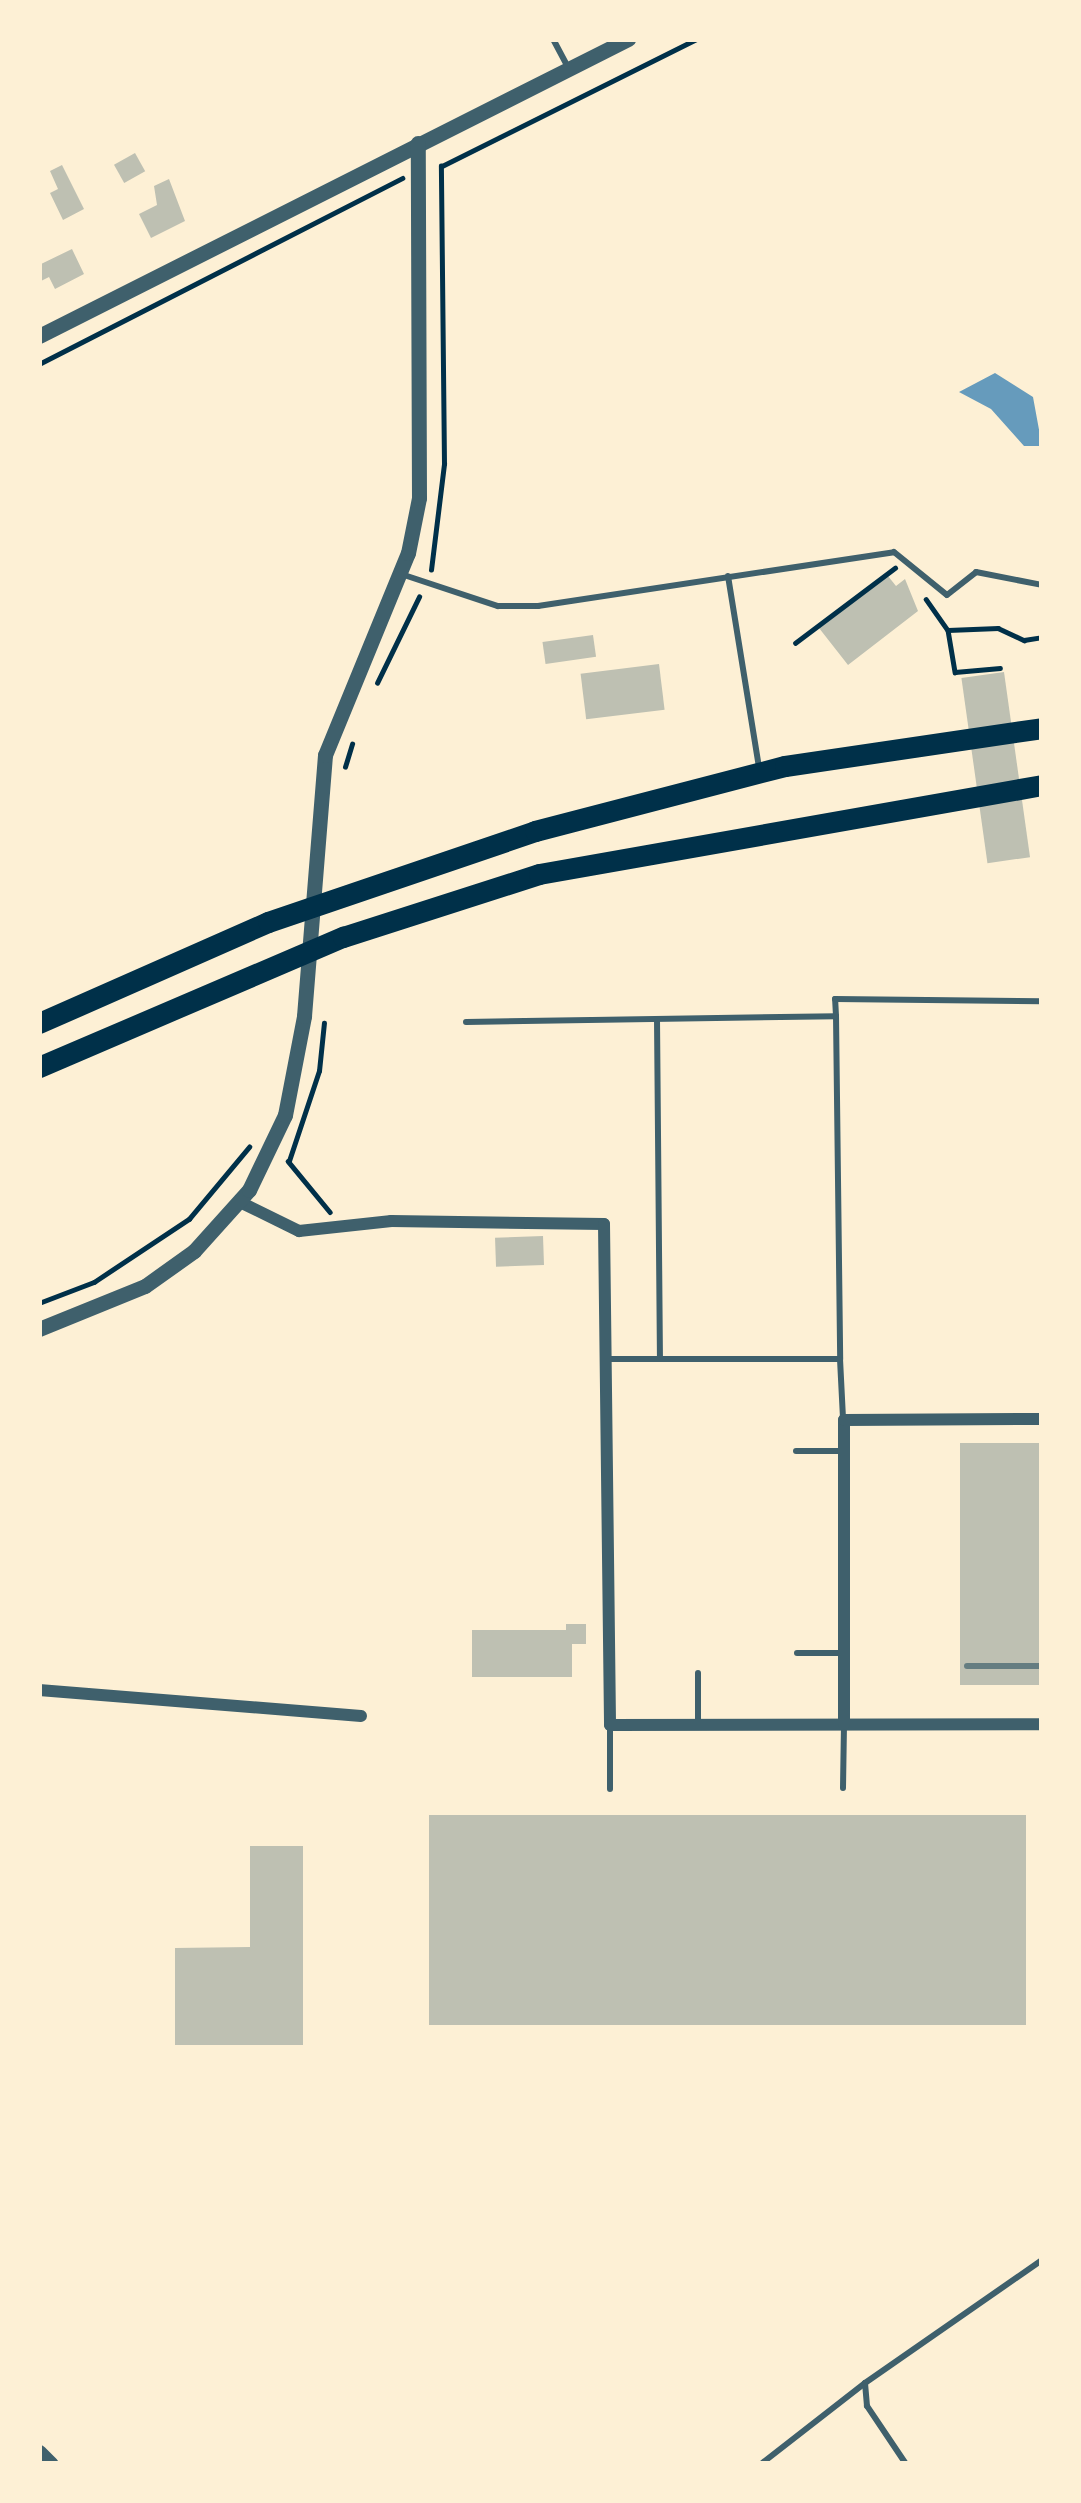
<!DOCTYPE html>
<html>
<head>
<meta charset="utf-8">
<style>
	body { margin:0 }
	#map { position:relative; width:1081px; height:2503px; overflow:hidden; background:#fdf0d5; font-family:"Alegreya Sans",sans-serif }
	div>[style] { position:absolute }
	.water>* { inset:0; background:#669bbc }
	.building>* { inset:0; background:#bec0b2; transform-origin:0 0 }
	.path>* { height:4.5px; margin:-2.25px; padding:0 2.25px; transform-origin:2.25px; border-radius:2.25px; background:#003049 }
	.service>* { height:6px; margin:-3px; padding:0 3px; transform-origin:3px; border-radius:3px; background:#3f606c }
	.minor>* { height:12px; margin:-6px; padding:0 6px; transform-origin:6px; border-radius:6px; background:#3f606c }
	.tertiary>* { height:15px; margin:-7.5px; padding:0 7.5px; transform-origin:7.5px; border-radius:7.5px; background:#3f606c }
	.trunk>* { height:21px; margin:-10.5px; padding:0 10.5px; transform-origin:10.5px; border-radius:10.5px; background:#003049 }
	.rail>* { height:6px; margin:-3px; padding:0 3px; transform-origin:3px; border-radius:3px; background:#657d81 }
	span { translate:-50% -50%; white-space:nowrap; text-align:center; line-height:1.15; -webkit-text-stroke:9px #fdf0d5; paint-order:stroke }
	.frame { position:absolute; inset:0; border:42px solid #fdf0d5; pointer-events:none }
</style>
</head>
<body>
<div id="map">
	<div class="water">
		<div style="clip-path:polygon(995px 373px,1033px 397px,1042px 446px,1024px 446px,991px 409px,959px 392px)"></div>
	</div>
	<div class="building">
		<div style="left:135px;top:153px;width:21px;height:24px;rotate:61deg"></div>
		<div style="clip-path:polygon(62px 165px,84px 209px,63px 220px,50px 193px,58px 189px,50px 171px)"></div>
		<div style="clip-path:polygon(169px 179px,185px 221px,151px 238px,139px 214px,157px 205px,154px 186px)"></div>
		<div style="clip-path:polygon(72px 249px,84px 274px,55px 289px,49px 277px,39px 282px,39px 265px)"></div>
		<div style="clip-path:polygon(888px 576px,896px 586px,905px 579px,918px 611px,848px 665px,819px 628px)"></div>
		<div style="left:593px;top:635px;width:22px;height:51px;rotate:82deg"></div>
		<div style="left:659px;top:664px;width:46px;height:79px;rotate:83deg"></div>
		<div style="left:1004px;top:672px;width:187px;height:43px;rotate:82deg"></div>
		<div style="left:543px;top:1236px;width:29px;height:48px;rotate:88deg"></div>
		<div style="left:960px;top:1443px;width:82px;height:242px"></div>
		<div style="clip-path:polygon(566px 1624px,586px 1624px,586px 1644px,572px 1644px,572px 1677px,472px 1677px,472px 1630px,566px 1630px)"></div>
		<div style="left:429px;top:1815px;width:597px;height:210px"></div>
		<div style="clip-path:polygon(250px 1846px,303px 1846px,303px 2045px,175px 2045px,175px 1948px,250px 1947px)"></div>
	</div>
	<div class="path">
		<div style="left:442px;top:166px;width:285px;rotate:-26.5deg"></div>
		<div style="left:39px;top:364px;width:408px;rotate:-27.1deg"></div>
		<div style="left:431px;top:570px;width:107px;rotate:-83deg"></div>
		<div style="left:444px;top:464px;width:298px;rotate:-90.6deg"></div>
		<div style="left:926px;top:599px;width:38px;rotate:55deg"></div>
		<div style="left:948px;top:630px;width:43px;rotate:80.5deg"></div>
		<div style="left:955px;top:672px;width:45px;rotate:-5.1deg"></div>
		<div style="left:948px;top:630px;width:50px;rotate:-2.3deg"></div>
		<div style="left:998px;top:628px;width:29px;rotate:25deg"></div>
		<div style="left:1024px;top:640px;width:18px;rotate:-9deg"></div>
		<div style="left:795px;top:643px;width:125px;rotate:-36.9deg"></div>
		<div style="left:377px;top:683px;width:96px;rotate:-64deg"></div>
		<div style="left:345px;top:767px;width:24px;rotate:-73deg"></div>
		<div style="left:288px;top:1161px;width:66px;rotate:50.5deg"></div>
		<div style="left:289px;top:1161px;width:95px;rotate:-71.6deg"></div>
		<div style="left:319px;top:1071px;width:48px;rotate:-84.1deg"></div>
		<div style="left:39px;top:1303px;width:59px;rotate:-20.9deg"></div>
		<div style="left:94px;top:1282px;width:114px;rotate:-33.6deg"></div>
		<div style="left:189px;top:1219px;width:94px;rotate:-50.2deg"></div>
	</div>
	<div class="service">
		<div style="left:553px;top:39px;width:30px;rotate:62deg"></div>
		<div style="left:404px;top:575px;width:99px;rotate:18.3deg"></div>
		<div style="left:498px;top:606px;width:40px"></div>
		<div style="left:538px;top:606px;width:360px;rotate:-8.6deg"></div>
		<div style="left:894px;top:552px;width:68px;rotate:39.1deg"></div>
		<div style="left:947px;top:595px;width:37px;rotate:-38deg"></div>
		<div style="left:976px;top:572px;width:67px;rotate:11.1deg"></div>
		<div style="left:728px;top:576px;width:194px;rotate:80.8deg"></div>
		<div style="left:836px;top:1016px;width:343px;rotate:89.3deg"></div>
		<div style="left:657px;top:1019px;width:340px;rotate:89.5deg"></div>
		<div style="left:466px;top:1022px;width:370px;rotate:-0.9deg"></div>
		<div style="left:836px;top:1016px;width:17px;rotate:-93deg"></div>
		<div style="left:835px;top:999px;width:207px;rotate:0.6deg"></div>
		<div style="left:610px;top:1359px;width:230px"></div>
		<div style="left:840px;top:1359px;width:60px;rotate:87.1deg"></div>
		<div style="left:796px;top:1451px;width:45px"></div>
		<div style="left:797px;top:1653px;width:45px"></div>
		<div style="left:698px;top:1673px;width:51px;rotate:90deg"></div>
		<div style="left:610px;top:1727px;width:62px;rotate:90deg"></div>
		<div style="left:843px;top:1788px;width:63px;rotate:-89.1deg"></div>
		<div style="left:761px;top:2464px;width:132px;rotate:-37.9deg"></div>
		<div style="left:906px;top:2464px;width:70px;rotate:-123.9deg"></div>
		<div style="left:867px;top:2406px;width:23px;rotate:-95deg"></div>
		<div style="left:865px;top:2383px;width:216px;rotate:-34.8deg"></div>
	</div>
	<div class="minor">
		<div style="left:240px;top:1202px;width:66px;rotate:26.2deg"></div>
		<div style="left:299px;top:1231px;width:93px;rotate:-6.2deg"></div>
		<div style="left:391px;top:1221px;width:213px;rotate:0.8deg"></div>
		<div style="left:604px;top:1224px;width:501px;rotate:89.31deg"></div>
		<div style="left:610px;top:1725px;width:432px;rotate:-0.1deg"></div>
		<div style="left:39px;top:1690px;width:323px;rotate:4.6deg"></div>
		<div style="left:844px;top:1724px;width:304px;rotate:-90deg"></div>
		<div style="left:844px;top:1420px;width:198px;rotate:-0.3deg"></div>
	</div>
	<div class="tertiary">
		<div style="left:39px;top:336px;width:660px;rotate:-26.76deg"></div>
		<div style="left:39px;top:1329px;width:114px;rotate:-22.1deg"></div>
		<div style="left:145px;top:1286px;width:60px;rotate:-35.5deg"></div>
		<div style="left:194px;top:1251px;width:82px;rotate:-48deg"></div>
		<div style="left:249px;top:1190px;width:83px;rotate:-64.4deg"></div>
		<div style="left:285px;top:1115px;width:101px;rotate:-79.1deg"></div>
		<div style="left:304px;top:1016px;width:262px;rotate:-85.4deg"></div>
		<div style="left:325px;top:755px;width:218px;rotate:-67.7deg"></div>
		<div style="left:408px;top:553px;width:56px;rotate:-78.7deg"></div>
		<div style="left:419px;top:498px;width:355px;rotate:-90.2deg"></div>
		<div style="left:39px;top:2452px;width:17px;rotate:45deg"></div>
	</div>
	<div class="trunk">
		<div style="left:39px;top:1023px;width:250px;rotate:-23.8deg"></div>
		<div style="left:268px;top:922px;width:282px;rotate:-18.8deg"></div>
		<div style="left:535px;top:831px;width:258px;rotate:-14.6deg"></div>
		<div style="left:785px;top:766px;width:260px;rotate:-8.4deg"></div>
		<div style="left:39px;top:1067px;width:331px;rotate:-23.2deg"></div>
		<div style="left:343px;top:937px;width:206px;rotate:-17.8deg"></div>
		<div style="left:539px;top:874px;width:511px;rotate:-10.03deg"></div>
	</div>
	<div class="rail">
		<div style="left:967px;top:1666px;width:75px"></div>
	</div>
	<div class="frame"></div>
</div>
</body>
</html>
